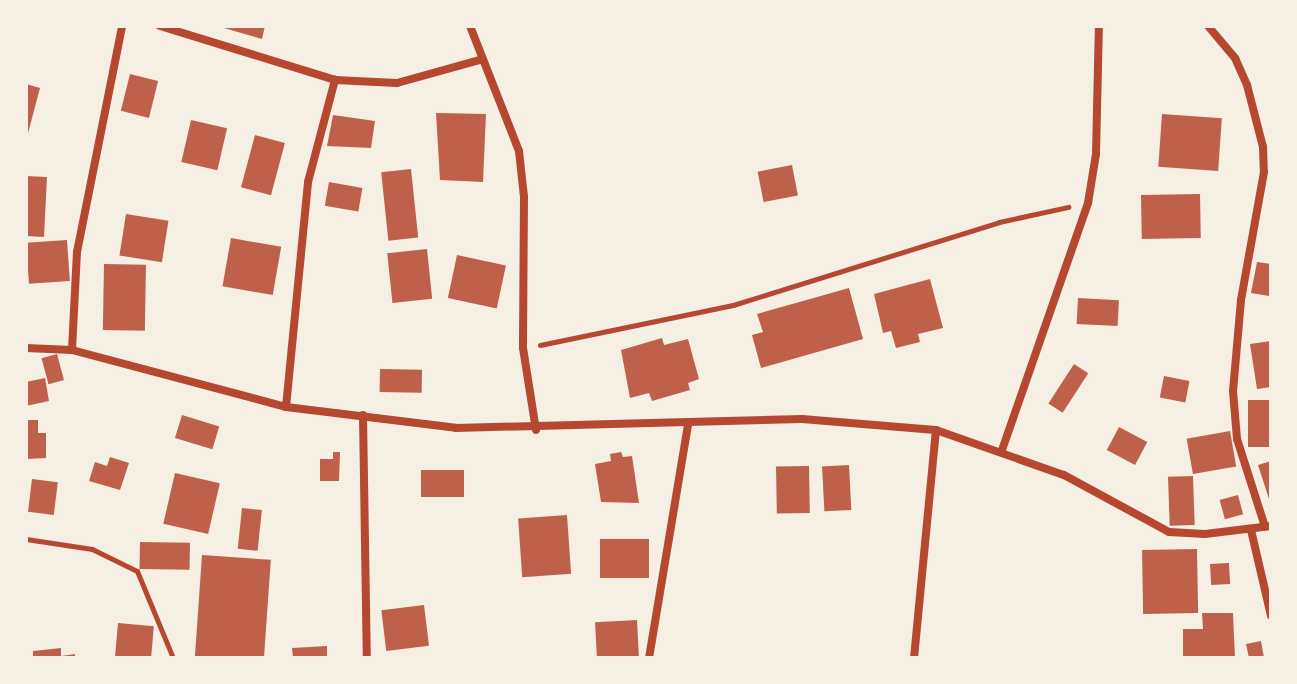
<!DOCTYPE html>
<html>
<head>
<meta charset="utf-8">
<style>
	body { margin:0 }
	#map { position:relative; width:1297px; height:684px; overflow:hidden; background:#f6efe4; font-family:Manrope,sans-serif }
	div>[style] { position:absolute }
	.building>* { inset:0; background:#bf614a; transform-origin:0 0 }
	.path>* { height:5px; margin:-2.5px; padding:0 2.5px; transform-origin:2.5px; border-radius:2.5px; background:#b5482f }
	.minor>* { height:8px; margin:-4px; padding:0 4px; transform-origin:4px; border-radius:4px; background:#b5482f }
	span { translate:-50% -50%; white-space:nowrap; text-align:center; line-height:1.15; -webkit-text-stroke:6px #f6efe4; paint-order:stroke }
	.frame { position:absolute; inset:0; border:28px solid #f6efe4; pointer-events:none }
</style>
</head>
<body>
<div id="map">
	<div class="building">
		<div style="clip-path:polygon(217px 26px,265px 26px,262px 39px)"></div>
		<div style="left:130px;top:74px;width:29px;height:38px;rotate:14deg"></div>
		<div style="clip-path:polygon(26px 84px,40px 88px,27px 137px,26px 136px)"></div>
		<div style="clip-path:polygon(436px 113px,486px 114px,483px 182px,440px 180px)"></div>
		<div style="left:1162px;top:114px;width:60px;height:53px;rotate:4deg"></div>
		<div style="clip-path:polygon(333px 115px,375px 121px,371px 148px,327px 146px)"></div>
		<div style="left:191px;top:120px;width:37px;height:43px;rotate:13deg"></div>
		<div style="left:255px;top:135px;width:31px;height:54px;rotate:15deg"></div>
		<div style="left:792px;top:165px;width:31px;height:35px;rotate:79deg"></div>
		<div style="left:411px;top:169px;width:69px;height:30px;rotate:84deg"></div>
		<div style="clip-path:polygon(26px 176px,47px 177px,44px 237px,26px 236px)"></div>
		<div style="left:329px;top:182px;width:34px;height:24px;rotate:10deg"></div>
		<div style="left:1200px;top:194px;width:44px;height:59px;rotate:89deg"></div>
		<div style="left:126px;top:214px;width:43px;height:42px;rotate:9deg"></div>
		<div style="left:231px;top:238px;width:51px;height:49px;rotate:10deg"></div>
		<div style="left:67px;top:240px;width:41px;height:41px;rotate:86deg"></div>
		<div style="left:427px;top:249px;width:50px;height:40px;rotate:84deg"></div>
		<div style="left:457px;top:255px;width:50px;height:44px;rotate:12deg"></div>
		<div style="clip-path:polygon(1257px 262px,1271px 264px,1269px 296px,1251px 293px)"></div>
		<div style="left:104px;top:264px;width:42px;height:66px;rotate:1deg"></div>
		<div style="clip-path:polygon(930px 279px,943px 328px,918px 334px,920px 342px,896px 348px,891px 331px,883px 333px,874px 294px)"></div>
		<div style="clip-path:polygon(849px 288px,863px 339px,761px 368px,752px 335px,763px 332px,757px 314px)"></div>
		<div style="left:1078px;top:298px;width:41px;height:26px;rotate:3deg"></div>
		<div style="clip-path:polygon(662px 338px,664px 345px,688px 339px,699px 379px,688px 383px,690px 390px,652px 401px,649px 393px,630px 398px,621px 350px)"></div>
		<div style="clip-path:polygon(1271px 341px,1271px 387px,1257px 389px,1250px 344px)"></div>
		<div style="left:57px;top:354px;width:27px;height:16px;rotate:75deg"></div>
		<div style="left:1074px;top:364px;width:17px;height:47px;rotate:33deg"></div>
		<div style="left:380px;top:369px;width:42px;height:23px;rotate:1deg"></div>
		<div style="left:1164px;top:376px;width:26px;height:22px;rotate:11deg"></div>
		<div style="clip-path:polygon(45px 378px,49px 401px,26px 406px,26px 382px)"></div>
		<div style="left:1248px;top:400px;width:23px;height:47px"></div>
		<div style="left:182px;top:415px;width:39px;height:24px;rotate:17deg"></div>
		<div style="clip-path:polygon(26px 420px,38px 420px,38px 433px,46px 433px,46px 458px,26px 459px)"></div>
		<div style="left:1119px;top:427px;width:32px;height:26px;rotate:28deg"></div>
		<div style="left:1230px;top:431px;width:36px;height:44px;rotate:80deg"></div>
		<div style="clip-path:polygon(333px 452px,340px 452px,339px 481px,320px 481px,320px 459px,333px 459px)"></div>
		<div style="clip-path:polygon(621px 452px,623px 457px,632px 456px,639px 503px,601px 502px,595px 464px,611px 461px,610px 454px)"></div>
		<div style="clip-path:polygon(110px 457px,129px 463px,120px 490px,89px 481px,95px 462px,107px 466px)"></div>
		<div style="clip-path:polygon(1271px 461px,1271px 498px,1269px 499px,1258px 465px)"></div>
		<div style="left:849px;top:465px;width:45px;height:27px;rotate:87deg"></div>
		<div style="left:809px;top:466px;width:47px;height:33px;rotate:89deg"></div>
		<div style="left:421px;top:470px;width:43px;height:27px"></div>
		<div style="left:175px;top:473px;width:46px;height:52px;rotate:13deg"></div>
		<div style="left:1193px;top:476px;width:49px;height:25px;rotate:88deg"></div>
		<div style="left:32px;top:479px;width:26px;height:33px;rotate:7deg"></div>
		<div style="left:1238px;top:495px;width:20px;height:19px;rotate:75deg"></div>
		<div style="left:242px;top:508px;width:20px;height:41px;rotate:6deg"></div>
		<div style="left:567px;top:515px;width:59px;height:49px;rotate:86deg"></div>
		<div style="left:600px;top:539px;width:49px;height:39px"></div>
		<div style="left:140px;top:542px;width:50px;height:27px;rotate:1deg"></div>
		<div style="left:1197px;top:549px;width:64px;height:55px;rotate:89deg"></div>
		<div style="left:202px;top:555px;width:69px;height:103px;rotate:4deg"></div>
		<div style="left:1229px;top:563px;width:21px;height:19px;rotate:87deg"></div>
		<div style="left:424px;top:605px;width:41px;height:43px;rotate:83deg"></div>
		<div style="clip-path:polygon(1202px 613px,1233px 613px,1235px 658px,1183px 658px,1183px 629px,1203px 629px)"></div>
		<div style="left:637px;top:620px;width:36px;height:42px;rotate:87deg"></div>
		<div style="left:118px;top:623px;width:36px;height:35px;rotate:5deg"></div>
		<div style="clip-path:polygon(1261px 641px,1264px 658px,1249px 658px,1246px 644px)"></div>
		<div style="clip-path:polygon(327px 646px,327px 658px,293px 658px,292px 648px)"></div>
		<div style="clip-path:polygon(61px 648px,61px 656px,75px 654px,75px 658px,33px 658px,33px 651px)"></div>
	</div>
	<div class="path">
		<div style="left:540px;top:345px;width:197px;rotate:-11.7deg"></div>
		<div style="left:733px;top:305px;width:279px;rotate:-17.3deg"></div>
		<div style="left:999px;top:222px;width:71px;rotate:-12.3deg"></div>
		<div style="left:26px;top:539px;width:67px;rotate:8.6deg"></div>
		<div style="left:92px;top:549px;width:50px;rotate:26.1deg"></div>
		<div style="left:137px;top:571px;width:94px;rotate:67.5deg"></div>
	</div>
	<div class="minor">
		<div style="left:160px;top:26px;width:183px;rotate:17.1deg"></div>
		<div style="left:335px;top:80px;width:62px;rotate:2.8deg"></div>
		<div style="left:397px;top:83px;width:89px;rotate:-15.6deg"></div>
		<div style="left:470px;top:26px;width:134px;rotate:68.6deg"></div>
		<div style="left:519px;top:151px;width:46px;rotate:83.8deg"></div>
		<div style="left:524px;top:197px;width:151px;rotate:90.4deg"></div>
		<div style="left:523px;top:348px;width:83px;rotate:81deg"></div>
		<div style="left:1208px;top:26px;width:42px;rotate:49.8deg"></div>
		<div style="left:1235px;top:58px;width:30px;rotate:66deg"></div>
		<div style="left:1247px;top:85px;width:64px;rotate:75.5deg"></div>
		<div style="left:1263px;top:147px;width:25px;rotate:88deg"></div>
		<div style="left:1264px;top:172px;width:130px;rotate:100.2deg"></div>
		<div style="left:1241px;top:300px;width:91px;rotate:95deg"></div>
		<div style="left:1233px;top:391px;width:48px;rotate:85.2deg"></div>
		<div style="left:1237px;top:439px;width:92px;rotate:72.3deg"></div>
		<div style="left:26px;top:348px;width:46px;rotate:2.5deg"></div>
		<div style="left:72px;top:350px;width:221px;rotate:14.9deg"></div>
		<div style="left:286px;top:407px;width:171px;rotate:7deg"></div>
		<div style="left:456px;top:428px;width:346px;rotate:-1.5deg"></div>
		<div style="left:802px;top:419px;width:134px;rotate:4.7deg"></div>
		<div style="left:936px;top:430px;width:136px;rotate:19.4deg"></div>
		<div style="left:1064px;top:475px;width:119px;rotate:28.5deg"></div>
		<div style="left:1169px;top:532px;width:36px;rotate:3deg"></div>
		<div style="left:1205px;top:534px;width:66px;rotate:-6.9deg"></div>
		<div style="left:72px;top:350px;width:98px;rotate:-87.1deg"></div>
		<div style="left:77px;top:252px;width:230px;rotate:-78.7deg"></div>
		<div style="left:286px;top:407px;width:226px;rotate:-84.4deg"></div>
		<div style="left:308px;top:182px;width:106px;rotate:-75.2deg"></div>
		<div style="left:363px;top:415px;width:243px;rotate:89.1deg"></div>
		<div style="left:1002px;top:450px;width:262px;rotate:-70.8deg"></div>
		<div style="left:1088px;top:203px;width:50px;rotate:-80.7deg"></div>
		<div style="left:1096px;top:154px;width:128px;rotate:-88.7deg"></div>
		<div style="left:1251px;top:530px;width:88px;rotate:76.9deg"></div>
		<div style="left:649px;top:658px;width:237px;rotate:-80.5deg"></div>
		<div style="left:914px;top:658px;width:229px;rotate:-84.5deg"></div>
	</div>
	<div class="frame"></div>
</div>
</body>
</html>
